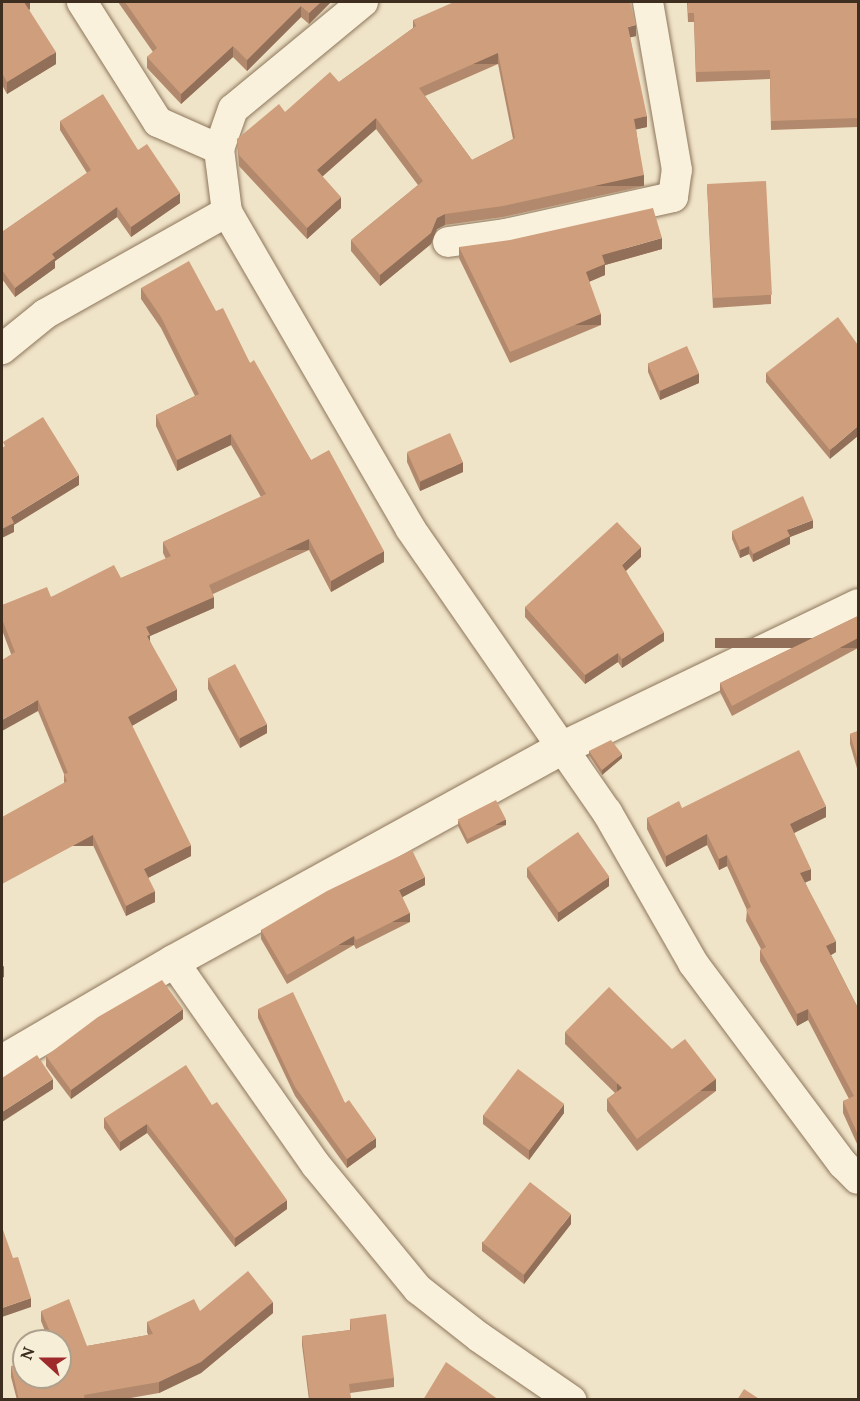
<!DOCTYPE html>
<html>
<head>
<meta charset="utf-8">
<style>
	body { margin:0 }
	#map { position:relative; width:860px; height:1401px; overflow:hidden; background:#f0e4c8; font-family:Lora,serif }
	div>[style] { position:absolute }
	.roads { filter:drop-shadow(0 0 2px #8d765c) drop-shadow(0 0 2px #8d765c) }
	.minor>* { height:30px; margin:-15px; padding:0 15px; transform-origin:15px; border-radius:15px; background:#faf1dc }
	.tertiary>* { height:33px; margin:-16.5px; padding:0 16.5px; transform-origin:16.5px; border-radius:16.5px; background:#faf1dc }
	.wall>* { inset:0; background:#b2896c }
	.shaded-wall>* { inset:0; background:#916f58; transform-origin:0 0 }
	.building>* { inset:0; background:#cf9f7d; transform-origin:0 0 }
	span { translate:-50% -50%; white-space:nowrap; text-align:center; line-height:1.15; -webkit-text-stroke:6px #f7eed8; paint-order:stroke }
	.frame { position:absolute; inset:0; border:3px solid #3d2e20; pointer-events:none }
	.north { position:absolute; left:12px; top:1329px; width:60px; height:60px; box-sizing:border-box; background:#f7eed8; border:2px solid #ada18e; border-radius:50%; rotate:291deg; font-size:16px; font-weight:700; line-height:24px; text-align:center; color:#3d2e20 }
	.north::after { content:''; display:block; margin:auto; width:21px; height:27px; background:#9e2a2b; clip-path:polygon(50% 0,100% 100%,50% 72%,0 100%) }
</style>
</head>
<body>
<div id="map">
	<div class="roads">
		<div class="minor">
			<div style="left:82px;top:2px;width:142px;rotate:57.7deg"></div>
			<div style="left:158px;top:122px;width:67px;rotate:23.9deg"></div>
			<div style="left:363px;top:2px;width:168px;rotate:140.5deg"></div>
			<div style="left:233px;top:109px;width:42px;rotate:109.3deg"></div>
			<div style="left:219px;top:149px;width:64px;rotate:82.8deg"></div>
			<div style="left:227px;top:212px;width:365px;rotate:59.9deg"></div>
			<div style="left:410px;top:528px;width:346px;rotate:55.3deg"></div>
			<div style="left:607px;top:812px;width:174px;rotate:60.3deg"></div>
			<div style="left:693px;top:963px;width:251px;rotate:53.3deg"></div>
			<div style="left:843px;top:1164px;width:21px;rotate:45deg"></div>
			<div style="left:448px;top:242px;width:59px;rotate:-7.9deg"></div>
			<div style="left:506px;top:234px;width:171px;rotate:-12.5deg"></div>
			<div style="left:673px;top:197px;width:27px;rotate:-82deg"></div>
			<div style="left:677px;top:170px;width:170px;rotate:-99.8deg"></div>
			<div style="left:2px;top:349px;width:55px;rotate:-39.1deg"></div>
			<div style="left:45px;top:314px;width:209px;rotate:-29.3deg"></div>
			<div style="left:173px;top:961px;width:249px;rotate:55deg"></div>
			<div style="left:316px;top:1165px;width:161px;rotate:50.6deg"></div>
			<div style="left:418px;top:1289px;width:78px;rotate:38.2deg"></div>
			<div style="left:479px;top:1337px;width:112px;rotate:34.4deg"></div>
		</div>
		<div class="tertiary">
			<div style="left:2px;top:1061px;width:198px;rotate:-30.3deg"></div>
			<div style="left:173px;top:961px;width:445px;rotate:-28.8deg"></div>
			<div style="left:563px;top:747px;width:327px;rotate:-25.7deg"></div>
		</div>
	</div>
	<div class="wall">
		<div style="clip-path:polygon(2px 2px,30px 2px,30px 9px,29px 10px,56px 64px,7px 94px,2px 85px)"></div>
		<div style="clip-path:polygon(118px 2px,331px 2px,309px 24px,301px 17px,247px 71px,233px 57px,181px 104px,147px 68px,147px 57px,153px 52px)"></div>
		<div style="clip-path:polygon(687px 2px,858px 2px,858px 127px,771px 130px,770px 79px,696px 82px,694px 22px,688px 22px)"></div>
		<div style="clip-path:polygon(evenodd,413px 20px,636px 36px,630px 37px,647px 127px,636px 129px,644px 186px,503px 217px,445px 225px,437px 229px,431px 244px,380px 286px,351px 251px,351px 240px,418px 185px,376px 129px,322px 177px,341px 208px,307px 239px,239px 166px,237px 139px,339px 82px,413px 28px,413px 20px,498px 64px,513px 139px,472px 160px,425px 96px,498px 64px)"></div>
		<div style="clip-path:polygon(60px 121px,138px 150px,180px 203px,131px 237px,117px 217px,55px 261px,55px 268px,15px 297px,2px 279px,2px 232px,87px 173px,60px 130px)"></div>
		<div style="clip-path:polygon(707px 185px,771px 295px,771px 304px,713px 308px)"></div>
		<div style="clip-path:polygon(459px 247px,662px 249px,605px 265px,605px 275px,589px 282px,601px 325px,510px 363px,459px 258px)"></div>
		<div style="clip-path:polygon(141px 288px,216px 311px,250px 363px,311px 460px,384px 562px,331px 592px,309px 550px,213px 594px,214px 608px,150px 636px,150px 641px,177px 700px,132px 726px,191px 856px,148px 878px,155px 902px,126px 916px,64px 783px,64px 774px,38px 711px,11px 654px,2px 630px,2px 605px,51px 597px,121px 578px,166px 559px,163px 553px,163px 542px,261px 497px,231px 445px,177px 471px,156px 426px,156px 415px,195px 396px,161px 328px,141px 299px)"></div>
		<div style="clip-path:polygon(858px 345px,830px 459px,766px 382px,766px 373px)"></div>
		<div style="clip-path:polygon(648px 363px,699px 383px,660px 400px,648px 372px)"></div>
		<div style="clip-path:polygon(407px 453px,463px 472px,420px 491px,407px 462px)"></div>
		<div style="clip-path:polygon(813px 528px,790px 537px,790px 544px,753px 562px,749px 554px,740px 558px,732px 539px,732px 531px)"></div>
		<div style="clip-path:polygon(641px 557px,626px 571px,664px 641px,622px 668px,618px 662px,585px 684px,525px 617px,525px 607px)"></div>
		<div style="clip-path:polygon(858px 616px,858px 648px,732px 716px,720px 692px,720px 683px)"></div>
		<div style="clip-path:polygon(208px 679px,267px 733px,240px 748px,208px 689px)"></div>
		<div style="clip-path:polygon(858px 731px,858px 772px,850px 744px,850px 734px)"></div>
		<div style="clip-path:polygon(589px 751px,622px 758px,602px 775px,589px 755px)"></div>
		<div style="clip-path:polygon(682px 808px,826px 817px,794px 833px,811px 880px,805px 882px,836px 952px,831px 955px,858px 1008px,858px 1146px,843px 1113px,843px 1101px,849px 1099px,808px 1020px,797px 1026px,760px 961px,760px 950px,761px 949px,746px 921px,747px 910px,727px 866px,719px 870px,707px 845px,666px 867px,647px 829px,647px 818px)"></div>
		<div style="clip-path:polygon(458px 821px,506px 825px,467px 844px,458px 826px)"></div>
		<div style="clip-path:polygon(527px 868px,609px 886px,558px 922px,527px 877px)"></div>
		<div style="clip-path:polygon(425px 885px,402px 897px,410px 922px,356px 949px,354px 945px,287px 984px,261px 939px,261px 930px)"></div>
		<div style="clip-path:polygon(258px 1009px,345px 1103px,376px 1147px,347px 1168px,295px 1096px,258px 1018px)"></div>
		<div style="clip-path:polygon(183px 1019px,71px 1099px,46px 1066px,46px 1056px)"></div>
		<div style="clip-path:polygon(565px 1032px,716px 1091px,637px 1151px,607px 1111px,607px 1099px,615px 1093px,565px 1044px)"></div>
		<div style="clip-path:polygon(212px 1105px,287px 1209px,235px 1247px,147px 1133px,120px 1151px,104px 1128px,104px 1118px)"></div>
		<div style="clip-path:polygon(564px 1113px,529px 1160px,483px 1124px,483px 1115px)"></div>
		<div style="clip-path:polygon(571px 1224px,524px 1284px,482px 1251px,482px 1242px)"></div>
		<div style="clip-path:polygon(41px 1311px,87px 1346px,148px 1335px,147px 1332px,147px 1322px,200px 1311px,273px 1313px,201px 1373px,159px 1393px,119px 1400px,17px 1400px,11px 1377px,11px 1366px,60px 1377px,60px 1341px,49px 1341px,41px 1321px)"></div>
		<div style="clip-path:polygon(350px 1319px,394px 1378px,394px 1387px,350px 1393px,351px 1400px,309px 1400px,302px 1345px,302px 1336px,350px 1330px)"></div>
	</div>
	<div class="shaded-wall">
		<div style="clip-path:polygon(24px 2px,30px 2px,30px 9px,24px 13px)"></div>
		<div style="clip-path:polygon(321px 2px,331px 2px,309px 24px,309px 13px)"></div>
		<div style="clip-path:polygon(301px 6px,301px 17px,247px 71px,247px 60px)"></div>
		<div style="clip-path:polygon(636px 25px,636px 36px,628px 38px,628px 27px)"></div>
		<div style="clip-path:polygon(233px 46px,233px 57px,181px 104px,181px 94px)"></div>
		<div style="clip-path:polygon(56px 52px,56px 64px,7px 94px,7px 82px)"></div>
		<div style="left:498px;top:53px;width:11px;height:86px;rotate:90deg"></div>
		<div style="clip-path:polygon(647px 116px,647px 127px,634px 130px,634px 119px)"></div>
		<div style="clip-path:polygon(376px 118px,376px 129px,317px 181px,317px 170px)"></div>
		<div style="left:644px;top:175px;width:11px;height:144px;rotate:90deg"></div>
		<div style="clip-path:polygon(180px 193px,180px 203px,131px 237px,131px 227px)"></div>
		<div style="clip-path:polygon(341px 197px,341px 208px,307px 239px,307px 228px)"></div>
		<div style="clip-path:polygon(117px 207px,117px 217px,55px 261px,55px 268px,15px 297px,15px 288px,52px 254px)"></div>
		<div style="clip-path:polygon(445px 214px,445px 225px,437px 229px,431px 244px,380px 286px,380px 275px,437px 218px)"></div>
		<div style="clip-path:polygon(662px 238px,662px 249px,605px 265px,605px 275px,586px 283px,586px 272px,602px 255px)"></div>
		<div style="left:601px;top:314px;width:11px;height:99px;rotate:90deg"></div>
		<div style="clip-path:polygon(699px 373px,699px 383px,660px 400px,660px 390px)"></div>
		<div style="clip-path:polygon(858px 426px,858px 436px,830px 459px,830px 450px)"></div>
		<div style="clip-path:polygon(231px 434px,231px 445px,177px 471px,177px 460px)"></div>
		<div style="clip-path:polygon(463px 462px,463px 472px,420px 491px,420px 482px)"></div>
		<div style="clip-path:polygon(79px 475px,79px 485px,14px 525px,14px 532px,2px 538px,2px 529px,11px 517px)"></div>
		<div style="clip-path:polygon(813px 520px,813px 528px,790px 537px,790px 544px,753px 562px,753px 554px,787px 530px)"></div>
		<div style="left:309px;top:539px;width:11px;height:110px;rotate:90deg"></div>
		<div style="clip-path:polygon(749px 546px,749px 554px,740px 558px,740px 550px)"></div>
		<div style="clip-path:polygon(641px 547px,641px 557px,622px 574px,622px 565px)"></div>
		<div style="clip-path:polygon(384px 551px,384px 562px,331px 592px,331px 581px)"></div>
		<div style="clip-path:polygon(214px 597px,214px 608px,150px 636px,150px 646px,147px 637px,146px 627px)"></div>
		<div style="clip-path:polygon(664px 632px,664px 641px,622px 668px,622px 659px)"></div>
		<div style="left:858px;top:638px;width:10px;height:143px;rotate:90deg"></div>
		<div style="clip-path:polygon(618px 653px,618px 662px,585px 684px,585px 675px)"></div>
		<div style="clip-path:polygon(177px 689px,177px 700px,128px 728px,128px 717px)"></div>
		<div style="clip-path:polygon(38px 700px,38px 711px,2px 731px,2px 720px)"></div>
		<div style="clip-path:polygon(267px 724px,267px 733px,240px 748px,240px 738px)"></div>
		<div style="clip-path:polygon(622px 754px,622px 758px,602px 775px,602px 770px)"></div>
		<div style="clip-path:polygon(826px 806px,826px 817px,790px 835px,790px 824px)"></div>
		<div style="left:506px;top:820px;width:5px;height:43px;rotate:90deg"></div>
		<div style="clip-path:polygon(707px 834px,707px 845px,666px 867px,666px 856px)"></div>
		<div style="left:93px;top:835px;width:11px;height:103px;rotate:90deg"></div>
		<div style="clip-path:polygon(191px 845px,191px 856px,144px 880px,144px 869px)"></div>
		<div style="clip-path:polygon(727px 855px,727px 866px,719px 870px,719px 859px)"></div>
		<div style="clip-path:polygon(811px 869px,811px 880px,800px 885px,800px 873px)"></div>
		<div style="clip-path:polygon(425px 877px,425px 885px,399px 899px,399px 890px)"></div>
		<div style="clip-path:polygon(609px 877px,609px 886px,558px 922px,558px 912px)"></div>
		<div style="clip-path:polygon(155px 891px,155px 902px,126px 916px,126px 906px)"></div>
		<div style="left:410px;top:913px;width:9px;height:60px;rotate:90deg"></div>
		<div style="left:354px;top:936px;width:9px;height:78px;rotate:90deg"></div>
		<div style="clip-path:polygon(836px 941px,836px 952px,826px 958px,826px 946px)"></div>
		<div style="clip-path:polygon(4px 966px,4px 977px,2px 978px,2px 967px)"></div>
		<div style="clip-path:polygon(183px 1009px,183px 1019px,71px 1099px,71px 1090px)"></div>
		<div style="clip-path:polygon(808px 1009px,808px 1020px,797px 1026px,797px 1014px)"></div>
		<div style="clip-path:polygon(53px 1079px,53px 1089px,2px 1122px,2px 1112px)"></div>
		<div style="left:716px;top:1079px;width:12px;height:99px;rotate:90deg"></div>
		<div style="clip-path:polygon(564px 1104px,564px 1113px,529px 1160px,529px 1150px)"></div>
		<div style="clip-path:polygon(147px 1124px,147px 1133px,120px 1151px,120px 1142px)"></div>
		<div style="clip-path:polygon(376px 1138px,376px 1147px,347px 1168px,347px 1159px)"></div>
		<div style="clip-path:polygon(287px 1200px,287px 1209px,235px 1247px,235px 1238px)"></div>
		<div style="clip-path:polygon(571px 1214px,571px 1224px,524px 1284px,524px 1275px)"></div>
		<div style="clip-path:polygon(31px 1298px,31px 1307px,2px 1317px,2px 1308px)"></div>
		<div style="clip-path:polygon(273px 1302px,273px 1313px,201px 1373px,159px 1393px,159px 1382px)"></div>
	</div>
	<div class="building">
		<div style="clip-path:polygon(2px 2px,24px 2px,56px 52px,7px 82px,2px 73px)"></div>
		<div style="clip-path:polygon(125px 2px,321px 2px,309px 13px,301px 6px,247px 60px,233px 46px,181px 94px,147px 57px,157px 48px)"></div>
		<div style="clip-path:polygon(evenodd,454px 2px,630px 2px,636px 25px,628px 27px,647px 116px,634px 119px,644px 175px,503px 206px,445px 214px,437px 218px,431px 233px,380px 275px,351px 240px,423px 181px,376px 118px,317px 170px,341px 197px,307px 228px,239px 155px,237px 139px,279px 104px,285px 112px,330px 72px,339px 82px,416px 26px,413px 20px,454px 2px,498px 53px,515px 138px,472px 160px,419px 88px,498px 53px)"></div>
		<div style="clip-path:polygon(688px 2px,858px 2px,858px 118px,771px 121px,770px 70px,696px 72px,694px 13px,688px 13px)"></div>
		<div style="clip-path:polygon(103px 94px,138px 150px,147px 144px,180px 193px,131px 227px,117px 207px,52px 254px,55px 258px,15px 288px,2px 270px,2px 232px,91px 170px,60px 121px)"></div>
		<div style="left:766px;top:181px;width:114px;height:59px;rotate:87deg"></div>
		<div style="clip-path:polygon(653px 208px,662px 238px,602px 255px,605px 264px,586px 272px,601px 314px,510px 352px,459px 247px,510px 240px)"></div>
		<div style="clip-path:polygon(189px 261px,216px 311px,223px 308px,250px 363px,254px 360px,311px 460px,329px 450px,384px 551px,331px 581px,309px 539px,209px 585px,214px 597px,146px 627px,150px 635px,147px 636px,177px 689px,128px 717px,191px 845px,144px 869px,155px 891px,126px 906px,93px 835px,2px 884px,2px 817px,67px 781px,64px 774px,68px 773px,38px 700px,2px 720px,2px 660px,15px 652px,2px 619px,2px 605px,47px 587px,51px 597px,114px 565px,121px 578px,171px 556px,163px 542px,266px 494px,231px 434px,177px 460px,156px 415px,199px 394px,161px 317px,141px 288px)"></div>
		<div style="clip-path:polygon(838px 317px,858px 345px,858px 426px,830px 450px,766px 373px)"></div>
		<div style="left:687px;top:346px;width:30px;height:43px;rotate:66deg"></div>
		<div style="clip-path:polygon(43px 417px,79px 475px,11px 517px,14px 523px,2px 529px,2px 448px,5px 446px,3px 442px)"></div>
		<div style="left:450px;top:433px;width:32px;height:47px;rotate:66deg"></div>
		<div style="clip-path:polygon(803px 496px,813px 520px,787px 530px,790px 536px,753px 554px,749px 546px,740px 550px,732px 531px)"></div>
		<div style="clip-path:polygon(617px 522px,641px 547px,622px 565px,664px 632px,622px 659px,618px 653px,585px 675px,525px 607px)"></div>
		<div style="clip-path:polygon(858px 616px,858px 638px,732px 706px,720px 683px)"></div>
		<div style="left:235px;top:664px;width:68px;height:31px;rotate:62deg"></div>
		<div style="clip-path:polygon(858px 731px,858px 761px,850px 734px)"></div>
		<div style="clip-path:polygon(611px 740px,622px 754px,602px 770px,589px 751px)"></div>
		<div style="clip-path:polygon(799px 750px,826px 806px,790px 824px,811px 869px,800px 873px,836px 941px,826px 946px,858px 1008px,858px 1135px,843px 1101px,854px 1096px,808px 1009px,797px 1014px,760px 950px,766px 947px,746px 910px,751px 907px,727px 855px,719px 859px,707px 834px,666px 856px,647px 818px,679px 801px,682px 808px)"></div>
		<div style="left:496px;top:800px;width:22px;height:43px;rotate:63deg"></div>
		<div style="left:578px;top:832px;width:55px;height:62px;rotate:55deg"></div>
		<div style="clip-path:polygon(412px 850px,425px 877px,399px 890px,410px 913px,356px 940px,354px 936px,287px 975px,261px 930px,327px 891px)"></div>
		<div style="clip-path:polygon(162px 980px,183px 1009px,71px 1090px,46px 1056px,98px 1017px)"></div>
		<div style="clip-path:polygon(609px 987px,672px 1049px,685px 1039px,716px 1079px,637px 1139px,607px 1099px,622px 1088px,565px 1032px)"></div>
		<div style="clip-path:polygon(293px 992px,345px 1103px,349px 1100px,376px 1138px,347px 1159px,295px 1087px,258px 1009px)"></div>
		<div style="clip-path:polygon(37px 1055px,53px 1079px,2px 1112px,2px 1078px)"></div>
		<div style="clip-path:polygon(186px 1065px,212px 1105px,217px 1102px,287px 1200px,235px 1238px,147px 1124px,120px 1142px,104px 1118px)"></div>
		<div style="left:518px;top:1069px;width:58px;height:58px;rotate:37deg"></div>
		<div style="left:530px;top:1182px;width:52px;height:77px;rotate:38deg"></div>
		<div style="clip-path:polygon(2px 1227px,13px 1258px,18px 1257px,31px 1298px,2px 1308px)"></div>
		<div style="clip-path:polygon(248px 1271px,273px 1302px,201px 1362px,159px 1382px,84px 1395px,85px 1400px,19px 1400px,11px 1366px,24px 1363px,24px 1377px,60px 1377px,60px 1341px,54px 1341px,41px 1311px,69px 1299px,87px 1346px,153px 1334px,147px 1322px,194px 1299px,200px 1311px)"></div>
		<div style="clip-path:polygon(386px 1314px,394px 1378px,349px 1384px,351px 1400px,310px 1400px,302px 1336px,351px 1330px,350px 1319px)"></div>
		<div style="clip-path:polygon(446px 1362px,499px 1400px,423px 1400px)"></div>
		<div style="clip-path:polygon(744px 1389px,761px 1400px,737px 1400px)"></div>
	</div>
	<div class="frame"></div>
	<div class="north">N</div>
</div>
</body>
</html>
